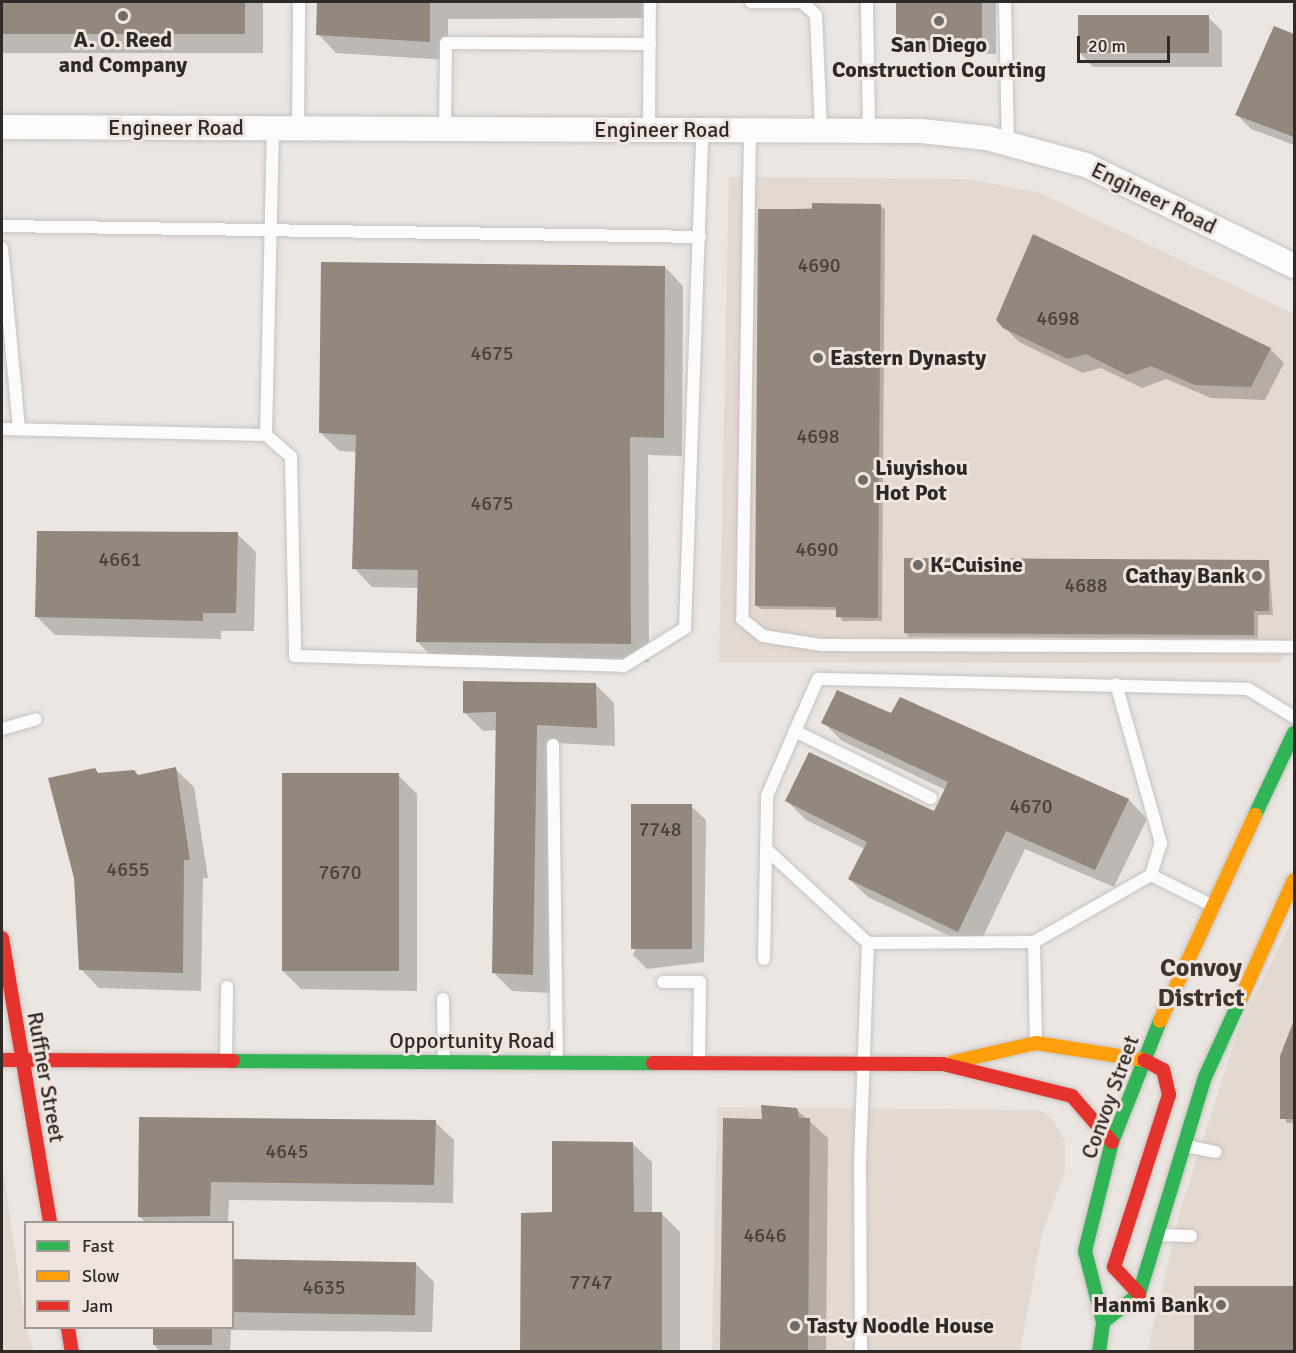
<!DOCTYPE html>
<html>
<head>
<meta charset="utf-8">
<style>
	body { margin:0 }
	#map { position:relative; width:1296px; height:1353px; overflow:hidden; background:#ebe6e2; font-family:Signika,sans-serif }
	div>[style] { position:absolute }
	.built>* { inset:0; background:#e4d9d1 }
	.shadow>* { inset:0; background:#0003; transform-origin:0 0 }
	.building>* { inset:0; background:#94877c; transform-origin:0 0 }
	.roads { filter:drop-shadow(0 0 2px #c6c2bf) drop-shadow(0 0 2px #c6c2bf) }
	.lane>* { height:12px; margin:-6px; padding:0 6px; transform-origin:6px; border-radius:6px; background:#fcfbfb }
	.street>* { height:24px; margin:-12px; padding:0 12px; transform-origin:12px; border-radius:12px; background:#fcfbfb }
	.fast>* { height:14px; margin:-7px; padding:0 7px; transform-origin:7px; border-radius:7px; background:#30b455 }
	.slow>* { height:14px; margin:-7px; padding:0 7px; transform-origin:7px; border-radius:7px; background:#ff9f0a }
	.jam>* { height:14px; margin:-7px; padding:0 7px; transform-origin:7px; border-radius:7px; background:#e5322d }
	.dots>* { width:16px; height:16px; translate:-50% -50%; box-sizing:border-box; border:3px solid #efe5de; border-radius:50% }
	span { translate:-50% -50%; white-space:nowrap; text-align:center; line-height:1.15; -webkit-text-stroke:6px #efe5de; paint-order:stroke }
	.number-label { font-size:20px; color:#48413c }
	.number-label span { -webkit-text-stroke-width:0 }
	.poi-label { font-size:22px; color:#2e2a27; font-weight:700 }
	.left { translate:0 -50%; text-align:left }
	.right { translate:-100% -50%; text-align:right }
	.street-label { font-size:22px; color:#2e2a27 }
	.quarter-label { font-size:26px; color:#3d3530; font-weight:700 }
	.frame { position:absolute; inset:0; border:3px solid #2e2a27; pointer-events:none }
	.legend { position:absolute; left:24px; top:1221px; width:210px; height:108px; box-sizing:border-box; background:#efe5de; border:2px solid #a29a95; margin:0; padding:8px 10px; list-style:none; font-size:18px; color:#2e2a27 }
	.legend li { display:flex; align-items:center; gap:12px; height:30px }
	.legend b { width:30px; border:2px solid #a29a95 }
	.scale { position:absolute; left:1077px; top:36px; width:93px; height:27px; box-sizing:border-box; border:3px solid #2e2a27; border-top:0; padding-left:8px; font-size:18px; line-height:21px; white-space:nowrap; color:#2e2a27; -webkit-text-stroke:4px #efe5de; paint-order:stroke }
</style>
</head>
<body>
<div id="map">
	<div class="built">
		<div style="clip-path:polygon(729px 177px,966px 179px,1038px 192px,1294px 314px,1294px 633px,1280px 663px,719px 662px)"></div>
		<div style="clip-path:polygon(1294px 916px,1294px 1351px,1147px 1352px,1181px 1208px,1237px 1033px)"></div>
		<div style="clip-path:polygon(717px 1107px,1040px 1110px,1052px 1119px,1065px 1141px,1065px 1171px,1042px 1233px,1020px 1351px,712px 1352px)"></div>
		<div style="clip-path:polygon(2px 1162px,26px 1328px,34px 1351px,2px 1351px)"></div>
	</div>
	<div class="shadow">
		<div style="left:2px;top:2px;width:261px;height:51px"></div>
		<div style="clip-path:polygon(318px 2px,646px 2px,645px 18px,448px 19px,448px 60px,336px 53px,318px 34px)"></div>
		<div style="clip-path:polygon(897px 2px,996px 2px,996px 54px,911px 53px,896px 39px)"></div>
		<div style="clip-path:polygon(1208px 17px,1222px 31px,1222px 67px,1093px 67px,1079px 52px)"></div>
		<div style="clip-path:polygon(1275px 28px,1294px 36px,1294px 145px,1251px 129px,1237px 115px)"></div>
		<div style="clip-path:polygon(881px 206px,885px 210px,882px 621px,842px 621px,838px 610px,761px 609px,756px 605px,759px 210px)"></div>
		<div style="clip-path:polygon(665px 267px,683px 286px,682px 456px,648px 455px,649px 662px,436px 661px,418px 642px,419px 588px,372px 587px,354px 568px,357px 452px,339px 451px,321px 433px)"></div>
		<div style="clip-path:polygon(1004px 327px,1270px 349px,1284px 363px,1265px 400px,1211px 398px,1166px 379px,1142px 388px,1101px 368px,1083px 373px,1019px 342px)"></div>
		<div style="clip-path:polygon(237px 534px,256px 552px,254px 631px,221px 631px,221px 639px,55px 635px,37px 617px)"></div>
		<div style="clip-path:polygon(1269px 561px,1273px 615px,1258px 615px,1258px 639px,909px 637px,905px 632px)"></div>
		<div style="clip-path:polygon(595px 684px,614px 703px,615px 746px,555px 743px,551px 993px,512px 991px,494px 973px,497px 730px,483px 731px,464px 712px)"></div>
		<div style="clip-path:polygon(901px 699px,1129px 800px,1147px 819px,1114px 887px,1025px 849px,977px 949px,868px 897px,849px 879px,865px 849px,806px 820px,787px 801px,935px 813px,946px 790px,842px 741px,823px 722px,892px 714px)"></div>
		<div style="clip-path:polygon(175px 769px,194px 787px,208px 878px,203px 878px,201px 991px,99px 988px,81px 969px,100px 775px,138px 776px)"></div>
		<div style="clip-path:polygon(399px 776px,417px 794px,417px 991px,301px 989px,282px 970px)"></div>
		<div style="clip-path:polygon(691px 806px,706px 820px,704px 962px,647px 969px,633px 955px)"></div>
		<div style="clip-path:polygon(1294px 1025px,1294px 1123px,1286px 1123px,1282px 1056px)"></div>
		<div style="clip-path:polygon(796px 1109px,828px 1138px,826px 1352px,721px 1352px,763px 1121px)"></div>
		<div style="clip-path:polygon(141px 1118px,435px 1122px,454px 1140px,453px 1203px,229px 1200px,228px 1222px,145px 1222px,140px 1217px)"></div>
		<div style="clip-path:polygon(633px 1144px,652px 1162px,652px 1213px,661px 1213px,680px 1232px,680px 1352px,522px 1352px,554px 1214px)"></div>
		<div style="clip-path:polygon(232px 1260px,415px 1263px,434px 1282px,432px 1332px,231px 1330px,230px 1352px,161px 1352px,154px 1345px,154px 1328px,232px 1328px)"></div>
		<div style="left:1294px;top:1287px;width:65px;height:99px;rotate:90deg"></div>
	</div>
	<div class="building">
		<div style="left:2px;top:2px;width:243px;height:32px"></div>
		<div style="clip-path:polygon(317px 2px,430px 2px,430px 42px,316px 35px)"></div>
		<div style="left:896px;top:2px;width:86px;height:38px"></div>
		<div style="left:1078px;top:15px;width:131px;height:38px"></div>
		<div style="clip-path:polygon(1274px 26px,1294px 34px,1294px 137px,1235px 115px)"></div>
		<div style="clip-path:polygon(812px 203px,881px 204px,878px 618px,836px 617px,836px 607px,755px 606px,758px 209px,812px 209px)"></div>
		<div style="clip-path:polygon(1033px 234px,1271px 348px,1251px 387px,1195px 385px,1151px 366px,1127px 375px,1086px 354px,1068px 359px,1003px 328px,996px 320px)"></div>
		<div style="clip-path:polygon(321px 262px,665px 266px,664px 438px,630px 437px,631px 644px,416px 642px,418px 570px,352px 569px,356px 435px,319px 433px)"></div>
		<div style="clip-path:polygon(37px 531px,238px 532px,236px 613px,203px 613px,203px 621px,35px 617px)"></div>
		<div style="clip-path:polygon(904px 558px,1269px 560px,1269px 611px,1254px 611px,1254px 635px,904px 633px)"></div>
		<div style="clip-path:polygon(463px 681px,596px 683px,597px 728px,537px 725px,533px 975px,492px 973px,496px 712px,463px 713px)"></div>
		<div style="clip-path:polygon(837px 690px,891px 713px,900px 697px,1129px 799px,1095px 870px,1006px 831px,958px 932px,848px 879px,867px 842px,785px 801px,809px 752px,934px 811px,948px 782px,821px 723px)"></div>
		<div style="clip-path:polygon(176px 767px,190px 860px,184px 860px,183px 973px,79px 970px,74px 878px,48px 778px,95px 768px,98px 773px,134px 770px,138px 775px)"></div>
		<div style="left:282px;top:773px;width:117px;height:198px"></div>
		<div style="left:692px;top:804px;width:145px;height:61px;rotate:90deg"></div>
		<div style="clip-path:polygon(1294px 1020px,1294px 1119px,1280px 1119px,1280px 1056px)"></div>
		<div style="clip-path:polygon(761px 1105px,797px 1108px,799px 1118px,810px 1118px,808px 1352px,720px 1352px,723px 1118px,762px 1119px)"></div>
		<div style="clip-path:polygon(139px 1117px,436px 1120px,434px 1185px,211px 1182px,210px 1216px,138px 1217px)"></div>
		<div style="clip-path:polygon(552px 1141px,633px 1142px,634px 1212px,662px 1212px,662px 1352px,520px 1352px,521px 1213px,552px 1212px)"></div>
		<div style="left:232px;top:1259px;width:184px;height:53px;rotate:1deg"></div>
		<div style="left:1194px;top:1286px;width:100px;height:66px"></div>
		<div style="left:153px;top:1328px;width:59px;height:17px"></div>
	</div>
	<div class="roads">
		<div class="lane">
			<div style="left:751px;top:2px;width:51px"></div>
			<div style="left:802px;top:2px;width:19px;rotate:43deg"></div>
			<div style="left:816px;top:15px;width:115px;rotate:87.5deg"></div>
			<div style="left:867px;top:2px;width:128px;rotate:89.1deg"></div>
			<div style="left:1005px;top:2px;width:142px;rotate:88.8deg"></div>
			<div style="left:298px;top:128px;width:126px;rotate:-89.5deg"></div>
			<div style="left:445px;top:129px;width:86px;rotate:-89.3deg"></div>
			<div style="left:446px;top:43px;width:204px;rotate:0.3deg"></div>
			<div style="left:649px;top:130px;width:128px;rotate:-89.6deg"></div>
			<div style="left:750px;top:130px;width:489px;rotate:90.9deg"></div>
			<div style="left:742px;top:619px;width:27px;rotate:39deg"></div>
			<div style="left:763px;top:636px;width:60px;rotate:8.7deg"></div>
			<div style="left:822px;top:645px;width:472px;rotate:0.2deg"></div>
			<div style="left:2px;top:226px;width:698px;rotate:0.9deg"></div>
			<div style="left:2px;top:248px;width:180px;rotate:84.6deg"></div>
			<div style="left:2px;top:429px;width:264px;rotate:1.3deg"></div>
			<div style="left:266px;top:435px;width:33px;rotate:41deg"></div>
			<div style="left:291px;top:457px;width:199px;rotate:88.8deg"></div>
			<div style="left:295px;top:656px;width:329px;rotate:1.7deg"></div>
			<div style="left:624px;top:666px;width:72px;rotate:-31.9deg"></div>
			<div style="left:685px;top:628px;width:498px;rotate:-88deg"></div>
			<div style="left:266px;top:435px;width:307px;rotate:-88.7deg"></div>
			<div style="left:2px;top:729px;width:35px;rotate:-16deg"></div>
			<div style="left:553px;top:745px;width:316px;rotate:89.3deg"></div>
			<div style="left:931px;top:798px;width:152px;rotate:-153.8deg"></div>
			<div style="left:795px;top:731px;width:57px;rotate:-66.1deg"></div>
			<div style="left:818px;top:679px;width:430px;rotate:1.3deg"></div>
			<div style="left:1248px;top:689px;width:54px;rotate:31.3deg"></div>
			<div style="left:766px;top:849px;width:139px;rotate:42.7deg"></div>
			<div style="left:868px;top:943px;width:166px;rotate:-0.3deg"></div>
			<div style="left:1034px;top:942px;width:135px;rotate:-29.8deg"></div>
			<div style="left:1151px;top:875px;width:34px;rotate:-73deg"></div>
			<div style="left:1161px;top:843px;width:165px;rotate:-105.8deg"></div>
			<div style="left:1151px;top:875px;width:67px;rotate:26.6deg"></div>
			<div style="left:1034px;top:942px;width:100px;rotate:88.9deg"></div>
			<div style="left:764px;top:959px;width:163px;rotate:-88.9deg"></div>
			<div style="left:767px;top:796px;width:71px;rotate:-66.7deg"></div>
			<div style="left:663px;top:982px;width:37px"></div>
			<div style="left:700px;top:982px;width:80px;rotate:90.7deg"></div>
			<div style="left:443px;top:999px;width:62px;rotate:89.1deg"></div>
			<div style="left:226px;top:1060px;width:73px;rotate:-89.2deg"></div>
			<div style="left:1185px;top:1146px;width:31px;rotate:11deg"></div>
			<div style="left:1159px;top:1235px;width:32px;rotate:2deg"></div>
			<div style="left:861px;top:1352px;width:190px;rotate:-90.3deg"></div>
			<div style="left:860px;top:1162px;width:219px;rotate:-87.9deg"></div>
		</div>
		<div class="street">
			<div style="left:2px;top:127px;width:919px;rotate:0.25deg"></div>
			<div style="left:921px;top:131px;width:66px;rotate:6.1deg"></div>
			<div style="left:987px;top:138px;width:103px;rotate:15.3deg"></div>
			<div style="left:1086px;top:165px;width:231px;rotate:25.9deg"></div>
		</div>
		<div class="fast">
			<div style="left:1255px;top:815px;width:91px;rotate:-64.6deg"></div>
			<div style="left:233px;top:1061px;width:420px;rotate:0.3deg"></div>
			<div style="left:1103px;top:1322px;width:46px;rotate:-37.9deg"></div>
			<div style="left:1139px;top:1294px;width:227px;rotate:-73.1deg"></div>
			<div style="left:1205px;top:1077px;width:87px;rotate:-65.5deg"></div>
			<div style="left:1099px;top:1352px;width:30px;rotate:-82deg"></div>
			<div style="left:1103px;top:1322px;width:73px;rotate:-104.2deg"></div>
			<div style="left:1085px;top:1251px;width:112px;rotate:-76.1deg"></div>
			<div style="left:1112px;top:1142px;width:130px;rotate:-68.4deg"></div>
		</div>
		<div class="slow">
			<div style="left:1241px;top:998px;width:129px;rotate:-65.8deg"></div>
			<div style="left:1160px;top:1021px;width:227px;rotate:-65.2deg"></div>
			<div style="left:953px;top:1062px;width:85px;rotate:-12.9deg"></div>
			<div style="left:1036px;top:1043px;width:109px;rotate:8.9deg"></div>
		</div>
		<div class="jam">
			<div style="left:2px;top:938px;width:288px;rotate:80.4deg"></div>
			<div style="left:2px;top:1060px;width:231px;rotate:0.2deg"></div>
			<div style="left:653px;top:1063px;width:290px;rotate:0.2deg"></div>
			<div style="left:943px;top:1064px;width:133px;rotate:13.9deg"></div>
			<div style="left:1072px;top:1096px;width:61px;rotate:49deg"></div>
			<div style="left:1139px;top:1294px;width:37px;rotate:-133deg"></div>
			<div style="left:1114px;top:1267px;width:181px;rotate:-72.3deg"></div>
			<div style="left:1169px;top:1095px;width:26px;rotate:-103deg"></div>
			<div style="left:1163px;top:1070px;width:21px;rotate:-152deg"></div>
			<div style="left:68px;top:1328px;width:24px;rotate:81deg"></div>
		</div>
	</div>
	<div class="dots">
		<div style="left:123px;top:16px;background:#706c68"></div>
		<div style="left:939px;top:21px;background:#706c68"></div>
		<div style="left:818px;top:358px;background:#706c68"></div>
		<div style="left:863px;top:480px;background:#706c68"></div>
		<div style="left:918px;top:565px;background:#706c68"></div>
		<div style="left:1257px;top:576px;background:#706c68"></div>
		<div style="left:1221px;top:1305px;background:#706c68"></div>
		<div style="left:795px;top:1326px;background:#706c68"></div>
	</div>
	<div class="number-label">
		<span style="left:819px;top:265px">4690</span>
		<span style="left:1058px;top:318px">4698</span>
		<span style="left:492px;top:353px">4675</span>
		<span style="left:818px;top:436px">4698</span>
		<span style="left:492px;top:503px">4675</span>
		<span style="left:817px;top:549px">4690</span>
		<span style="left:120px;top:559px">4661</span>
		<span style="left:1086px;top:585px">4688</span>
		<span style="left:1031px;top:806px">4670</span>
		<span style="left:660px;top:829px">7748</span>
		<span style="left:128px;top:869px">4655</span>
		<span style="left:340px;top:872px">7670</span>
		<span style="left:287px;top:1151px">4645</span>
		<span style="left:765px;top:1235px">4646</span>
		<span style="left:591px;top:1282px">7747</span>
		<span style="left:324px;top:1287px">4635</span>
	</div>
	<div class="poi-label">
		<span style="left:123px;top:52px">A. O. Reed<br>and Company</span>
		<span style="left:939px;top:57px">San Diego<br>Construction Courting</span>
		<span class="left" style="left:830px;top:358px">Eastern Dynasty</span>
		<span class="left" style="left:875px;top:480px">Liuyishou<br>Hot Pot</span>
		<span class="left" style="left:930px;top:565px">K-Cuisine</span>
		<span class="right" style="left:1245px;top:576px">Cathay Bank</span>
		<span class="right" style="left:1209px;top:1305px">Hanmi Bank</span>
		<span class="left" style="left:807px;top:1326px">Tasty Noodle House</span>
	</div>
	<div class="street-label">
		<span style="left:176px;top:128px">Engineer Road</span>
		<span style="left:662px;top:130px">Engineer Road</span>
		<span style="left:1154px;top:198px;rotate:26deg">Engineer Road</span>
		<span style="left:472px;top:1041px">Opportunity Road</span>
		<span style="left:46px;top:1077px;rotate:80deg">Ruffner Street</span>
		<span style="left:1110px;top:1097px;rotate:-70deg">Convoy Street</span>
	</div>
	<div class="quarter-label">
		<span style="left:1201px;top:984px">Convoy<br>District</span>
	</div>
	<div class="frame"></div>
	<ul class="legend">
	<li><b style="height:8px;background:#30b455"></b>Fast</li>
	<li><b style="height:8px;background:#ff9f0a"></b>Slow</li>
	<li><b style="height:8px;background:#e5322d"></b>Jam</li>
	</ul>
	<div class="scale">20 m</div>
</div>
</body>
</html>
